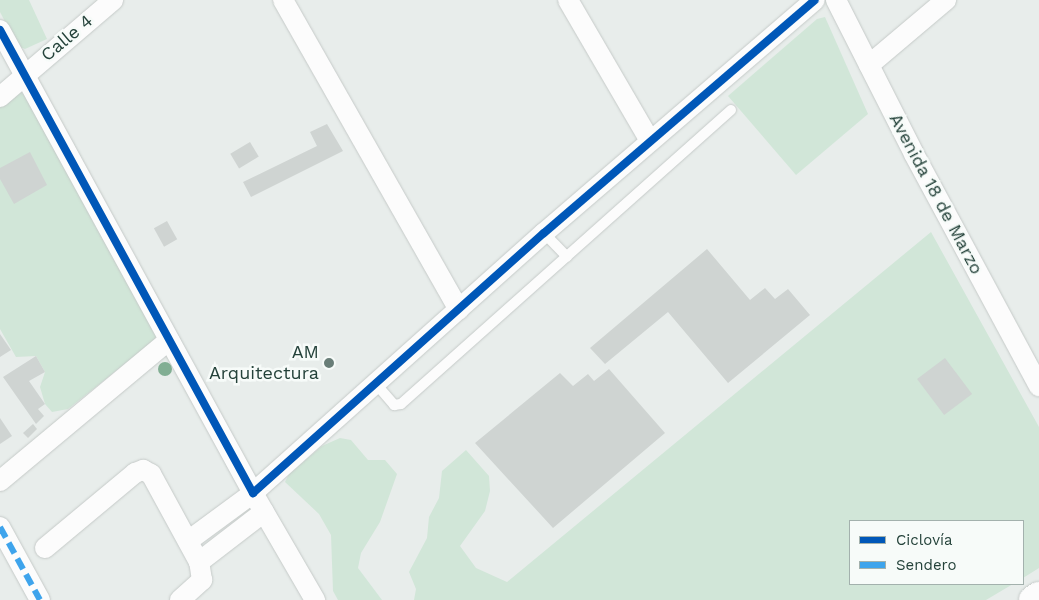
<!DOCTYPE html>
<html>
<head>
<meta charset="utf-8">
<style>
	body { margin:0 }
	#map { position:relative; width:1039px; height:600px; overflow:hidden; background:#e8edeb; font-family:"Work Sans",sans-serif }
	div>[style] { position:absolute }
	.green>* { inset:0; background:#d1e6d8 }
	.building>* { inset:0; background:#cfd4d2; transform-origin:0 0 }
	.roads { filter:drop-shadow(0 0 1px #c5cac8) drop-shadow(0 0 1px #c5cac8) }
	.service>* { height:10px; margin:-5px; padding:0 5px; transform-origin:5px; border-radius:5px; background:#fcfcfc }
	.minor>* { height:20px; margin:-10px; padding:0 10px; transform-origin:10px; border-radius:10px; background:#fcfcfc }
	.secondary>* { height:28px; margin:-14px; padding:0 14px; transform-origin:14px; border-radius:14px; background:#fcfcfc }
	.quiet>* { height:6px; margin-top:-3px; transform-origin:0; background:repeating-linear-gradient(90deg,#3ea4ec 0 12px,transparent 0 18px) }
	.cycleway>* { height:8px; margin:-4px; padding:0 4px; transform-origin:4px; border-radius:4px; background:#0057b8 }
	.trees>* { width:14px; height:14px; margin:-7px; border-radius:50%; background:#81ae93 }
	.dots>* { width:14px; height:14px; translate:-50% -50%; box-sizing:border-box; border:2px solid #f7fbf9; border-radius:50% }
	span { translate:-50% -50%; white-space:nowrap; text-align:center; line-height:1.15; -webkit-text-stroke:5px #f7fbf9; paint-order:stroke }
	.street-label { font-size:18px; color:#24423a }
	.poi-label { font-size:18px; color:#24423a }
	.right { translate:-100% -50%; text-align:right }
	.legend { position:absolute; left:849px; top:520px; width:175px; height:65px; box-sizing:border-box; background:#f7fbf9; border:1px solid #a3b1ad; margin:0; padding:6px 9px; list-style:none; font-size:15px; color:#24423a }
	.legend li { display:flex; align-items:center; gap:10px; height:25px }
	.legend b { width:25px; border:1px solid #a3b1ad }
</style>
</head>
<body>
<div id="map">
	<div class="green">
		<div style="clip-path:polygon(0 0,29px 0,47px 39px,25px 49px,18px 46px,0 12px)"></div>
		<div style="clip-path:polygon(825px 17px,868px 114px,796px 175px,728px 96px,817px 19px)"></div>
		<div style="clip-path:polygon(32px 85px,159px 325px,155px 340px,68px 409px,52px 412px,45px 404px,40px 387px,45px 372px,36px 356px,16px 357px,0 329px,0 105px,20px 87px,22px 94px)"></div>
		<div style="clip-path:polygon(931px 232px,1039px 427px,1039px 568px,1023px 578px,1023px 521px,850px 521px,850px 584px,1013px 584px,986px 600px,414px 600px,416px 589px,409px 572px,427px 538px,429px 517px,439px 498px,442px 471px,466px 450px,489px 476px,490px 491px,485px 511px,460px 546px,476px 568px,507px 582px)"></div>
		<div style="clip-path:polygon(340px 438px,351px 440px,368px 460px,385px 460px,397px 474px,380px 522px,361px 553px,358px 568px,382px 600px,338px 600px,333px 591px,331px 535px,319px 514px,285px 482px,289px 474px,322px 446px)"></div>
	</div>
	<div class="building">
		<div style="clip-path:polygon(327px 124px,343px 151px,251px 197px,243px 182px,317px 146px,310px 132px)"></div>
		<div style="left:250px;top:142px;width:17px;height:23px;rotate:59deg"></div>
		<div style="clip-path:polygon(30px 152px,47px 185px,14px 204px,0 179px,0 168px)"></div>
		<div style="left:167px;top:221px;width:21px;height:15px;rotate:61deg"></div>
		<div style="clip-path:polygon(707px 249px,750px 300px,765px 288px,775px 299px,788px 289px,810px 315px,728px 383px,668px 312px,605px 364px,590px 348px)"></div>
		<div style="clip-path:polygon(0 334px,11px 350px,0 357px)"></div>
		<div style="clip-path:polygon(36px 356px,45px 372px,29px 381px,45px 404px,38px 409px,44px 416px,36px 424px,3px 377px)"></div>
		<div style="left:945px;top:358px;width:45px;height:35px;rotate:53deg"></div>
		<div style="clip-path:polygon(609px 369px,665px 433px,553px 528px,475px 443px,560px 373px,573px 386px,588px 374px,594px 381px)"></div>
		<div style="clip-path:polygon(0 418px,12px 436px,0 444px)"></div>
		<div style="clip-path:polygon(33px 424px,37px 429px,28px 438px,23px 433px)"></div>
	</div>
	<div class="roads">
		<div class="service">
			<div style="left:544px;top:233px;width:33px;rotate:46deg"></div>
			<div style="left:376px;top:384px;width:28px;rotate:49deg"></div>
			<div style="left:394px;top:405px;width:7px;rotate:-8deg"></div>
			<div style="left:401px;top:404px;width:442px;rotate:-41.7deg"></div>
		</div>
		<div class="minor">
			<div style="left:283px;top:0;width:356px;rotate:60.4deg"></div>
			<div style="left:568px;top:0;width:163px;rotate:59.8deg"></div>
			<div style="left:836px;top:0;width:173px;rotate:63.1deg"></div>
			<div style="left:914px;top:154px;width:264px;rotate:61.7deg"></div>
			<div style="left:0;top:30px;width:528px;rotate:61.35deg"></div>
			<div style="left:253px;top:493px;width:390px;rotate:-41.8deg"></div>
			<div style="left:544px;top:233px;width:357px;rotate:-40.7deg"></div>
			<div style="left:869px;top:65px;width:101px;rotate:-40.2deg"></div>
			<div style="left:0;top:97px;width:149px;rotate:-40.6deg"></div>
			<div style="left:0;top:481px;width:220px;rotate:-39.8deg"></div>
			<div style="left:0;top:527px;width:83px;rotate:61.3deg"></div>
			<div style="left:188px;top:541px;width:81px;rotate:-36.4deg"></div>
			<div style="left:253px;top:493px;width:124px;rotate:59.9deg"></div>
			<div style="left:45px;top:548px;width:117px;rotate:-39.8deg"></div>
			<div style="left:135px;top:473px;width:9px;rotate:-21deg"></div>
			<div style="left:143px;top:470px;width:9px;rotate:27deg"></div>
			<div style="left:151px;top:474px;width:100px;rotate:61.4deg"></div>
			<div style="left:180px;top:600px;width:30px;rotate:-42deg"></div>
			<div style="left:202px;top:580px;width:18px;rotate:-99deg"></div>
			<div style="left:199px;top:562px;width:82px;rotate:-37.6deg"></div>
		</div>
		<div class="secondary">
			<div style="left:1033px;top:600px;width:7px;rotate:-34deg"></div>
		</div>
	</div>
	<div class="quiet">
		<div style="left:0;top:527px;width:83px;rotate:61.3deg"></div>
	</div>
	<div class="cycleway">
		<div style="left:0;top:30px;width:528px;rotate:61.35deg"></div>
		<div style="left:253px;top:493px;width:390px;rotate:-41.8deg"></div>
		<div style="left:544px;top:233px;width:357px;rotate:-40.7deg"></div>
	</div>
	<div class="trees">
		<div style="left:165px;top:369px"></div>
	</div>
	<div class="dots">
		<div style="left:329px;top:363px;background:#697e78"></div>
	</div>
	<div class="street-label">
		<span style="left:67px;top:38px;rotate:-40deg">Calle 4</span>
		<span style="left:936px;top:194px;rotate:62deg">Avenida 18 de Marzo</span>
	</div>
	<div class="poi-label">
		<span class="right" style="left:319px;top:363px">AM<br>Arquitectura</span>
	</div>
	<ul class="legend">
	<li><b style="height:6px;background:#0057b8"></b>Ciclovía</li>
	<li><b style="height:6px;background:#3ea4ec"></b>Sendero</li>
	</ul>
</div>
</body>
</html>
